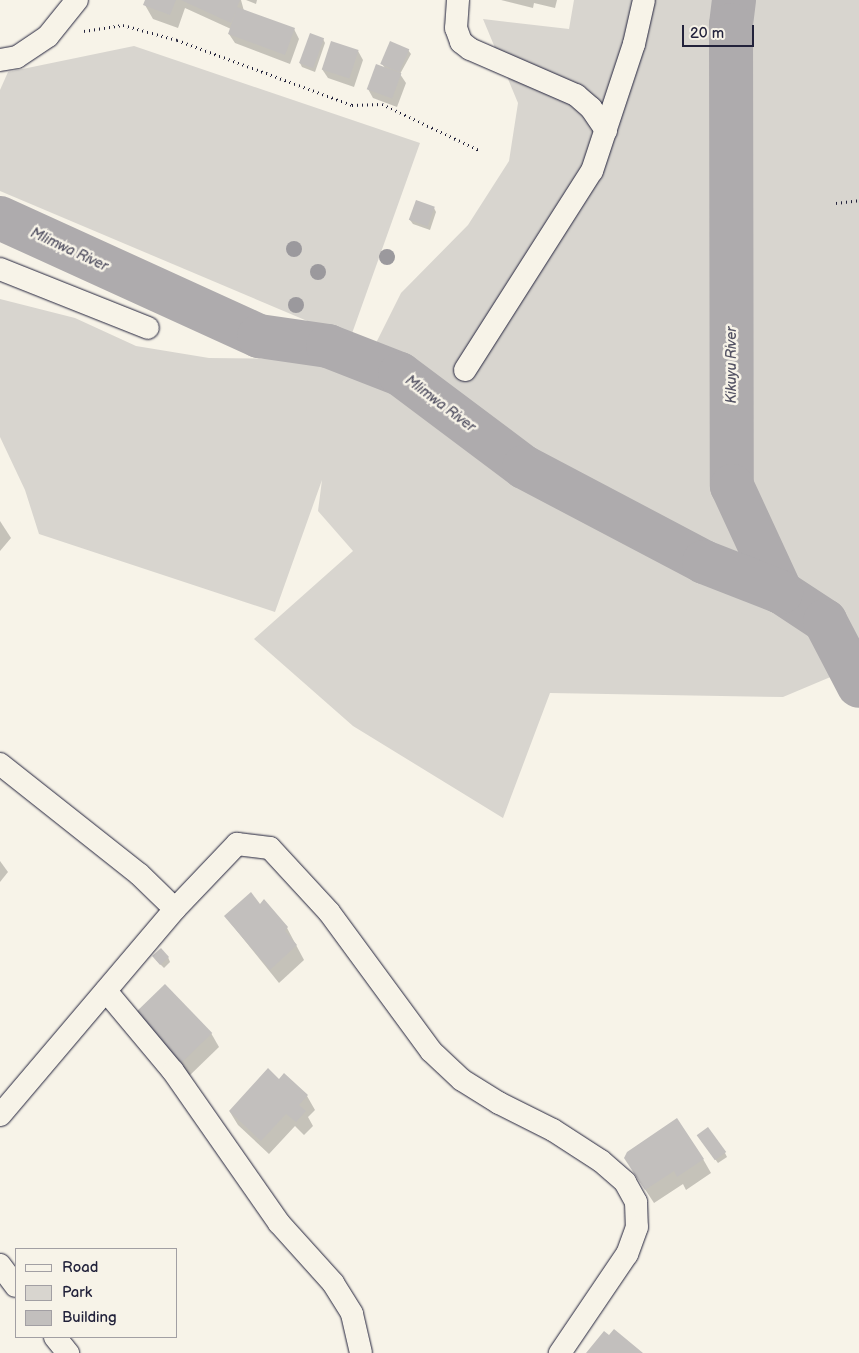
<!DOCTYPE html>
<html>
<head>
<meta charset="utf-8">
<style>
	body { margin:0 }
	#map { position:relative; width:859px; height:1353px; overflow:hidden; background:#f7f3e8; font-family:"Balsamiq Sans",sans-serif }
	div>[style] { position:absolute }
	.green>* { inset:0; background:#d8d5cf }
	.shadow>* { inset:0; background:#0003 }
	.river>* { height:44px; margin:-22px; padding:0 22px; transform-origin:22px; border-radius:22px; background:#aeabad }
	.building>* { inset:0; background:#c2bfbd; transform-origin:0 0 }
	.path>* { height:3px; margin-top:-1.5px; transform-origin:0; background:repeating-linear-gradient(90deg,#22223b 0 1px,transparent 0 5px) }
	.roads { filter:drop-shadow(0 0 1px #22223b) drop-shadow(0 0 1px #22223b) }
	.street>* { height:22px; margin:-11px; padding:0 11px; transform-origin:11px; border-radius:11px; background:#f7f3e8 }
	.trees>* { width:16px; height:16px; margin:-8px; border-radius:50%; background:#9b999d }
	span { translate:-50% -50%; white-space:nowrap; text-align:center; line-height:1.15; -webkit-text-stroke:5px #f7f3e8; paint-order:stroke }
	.water-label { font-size:14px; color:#535263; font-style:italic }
	.legend { position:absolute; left:15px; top:1248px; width:162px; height:90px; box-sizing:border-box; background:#f7f3e8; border:1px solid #a29fa3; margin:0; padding:6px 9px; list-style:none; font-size:15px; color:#22223b }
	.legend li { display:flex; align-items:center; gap:10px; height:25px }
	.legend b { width:25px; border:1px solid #a29fa3 }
	.scale { position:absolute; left:682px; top:25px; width:72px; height:22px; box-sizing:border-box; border:2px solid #22223b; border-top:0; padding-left:6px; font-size:15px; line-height:18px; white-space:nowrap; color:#22223b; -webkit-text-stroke:4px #f7f3e8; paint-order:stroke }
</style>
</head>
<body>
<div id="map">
	<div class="green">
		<div style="clip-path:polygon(574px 0,859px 0,859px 665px,783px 697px,550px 693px,503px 818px,353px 726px,254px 639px,353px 551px,318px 511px,322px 480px,275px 612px,39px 534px,25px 490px,0 437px,0 299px,75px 318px,136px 346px,209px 358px,298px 359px,359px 377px,401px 293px,468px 225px,509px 161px,518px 103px,483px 19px,569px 29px)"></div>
		<div style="clip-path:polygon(134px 46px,420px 143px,350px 339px,0 191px,0 90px,8px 72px)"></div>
	</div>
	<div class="shadow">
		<div style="clip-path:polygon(147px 0,241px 0,244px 11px,294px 29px,299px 39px,290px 64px,235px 43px,229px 34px,231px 29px,185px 8px,178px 28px,153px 19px,145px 5px)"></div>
		<div style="clip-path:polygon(246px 0,257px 0,256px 4px)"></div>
		<div style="clip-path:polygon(501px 0,557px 0,555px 8px,534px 3px,533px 8px)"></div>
		<div style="clip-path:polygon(323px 39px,325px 43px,315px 72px,302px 67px,300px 63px)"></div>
		<div style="clip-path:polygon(408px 50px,411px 54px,400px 74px,406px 83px,397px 107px,373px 98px,368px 89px,385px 68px,382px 64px)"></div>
		<div style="clip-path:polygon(358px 51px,363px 60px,354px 87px,328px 78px,322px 69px)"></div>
		<div style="clip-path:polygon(434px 208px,436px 212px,430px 230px,413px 224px,410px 220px)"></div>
		<div style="clip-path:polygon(0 521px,11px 538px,0 551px)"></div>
		<div style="clip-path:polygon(0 861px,8px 872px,0 882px)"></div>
		<div style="clip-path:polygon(260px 905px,287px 928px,304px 960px,279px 983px,225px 916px)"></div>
		<div style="clip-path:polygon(168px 957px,170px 962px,164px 968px,156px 960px)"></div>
		<div style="clip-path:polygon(141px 1030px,211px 1033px,219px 1047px,187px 1078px)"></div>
		<div style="clip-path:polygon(279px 1080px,307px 1096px,315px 1110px,308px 1117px,313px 1126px,304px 1135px,295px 1126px,269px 1154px,238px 1125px,230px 1112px)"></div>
		<div style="clip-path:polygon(701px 1140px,725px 1153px,727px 1157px,718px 1163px)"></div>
		<div style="clip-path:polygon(703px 1159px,711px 1173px,686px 1190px,683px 1184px,654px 1203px,633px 1171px)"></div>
	</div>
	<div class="river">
		<div style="left:734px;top:0;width:25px;rotate:97deg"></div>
		<div style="left:731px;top:25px;width:461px;rotate:89.9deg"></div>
		<div style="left:732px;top:486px;width:117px;rotate:65.2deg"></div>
		<div style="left:781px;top:592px;width:53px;rotate:33.4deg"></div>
		<div style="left:825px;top:621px;width:73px;rotate:62.4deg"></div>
		<div style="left:0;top:218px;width:285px;rotate:24.5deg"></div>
		<div style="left:259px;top:336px;width:70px;rotate:8.2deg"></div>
		<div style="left:328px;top:346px;width:77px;rotate:21.3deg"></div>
		<div style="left:400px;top:374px;width:155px;rotate:36.9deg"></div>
		<div style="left:524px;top:467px;width:204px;rotate:27.8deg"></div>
		<div style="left:704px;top:562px;width:83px;rotate:21.3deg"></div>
	</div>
	<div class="building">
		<div style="clip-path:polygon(145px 0,176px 0,170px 15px,143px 5px)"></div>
		<div style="clip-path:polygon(181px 0,240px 0,237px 7px,295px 28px,285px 55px,228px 34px,236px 11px,231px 23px)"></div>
		<div style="left:310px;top:33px;width:15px;height:32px;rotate:20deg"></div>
		<div style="left:331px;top:41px;width:29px;height:30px;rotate:18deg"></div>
		<div style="left:390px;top:41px;width:21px;height:25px;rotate:23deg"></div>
		<div style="left:376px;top:64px;width:27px;height:27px;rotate:20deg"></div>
		<div style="left:416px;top:200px;width:20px;height:21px;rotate:20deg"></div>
		<div style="clip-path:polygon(251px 892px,260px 904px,264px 899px,288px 927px,285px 931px,297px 945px,270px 970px,224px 916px)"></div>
		<div style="left:161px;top:948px;width:12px;height:12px;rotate:48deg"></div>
		<div style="left:165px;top:984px;width:68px;height:47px;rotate:46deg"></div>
		<div style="clip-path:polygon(268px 1068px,279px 1079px,284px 1073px,308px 1095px,299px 1105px,306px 1111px,296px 1122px,286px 1114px,261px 1141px,229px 1111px)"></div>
		<div style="clip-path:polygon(677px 1118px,704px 1159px,677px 1177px,674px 1171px,645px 1190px,624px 1158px,627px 1152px)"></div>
		<div style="left:708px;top:1127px;width:31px;height:14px;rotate:54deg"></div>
		<div style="clip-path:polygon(614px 1329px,643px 1353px,586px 1353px,604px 1331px,609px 1335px)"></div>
	</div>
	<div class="path">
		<div style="left:84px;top:31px;width:39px;rotate:-9deg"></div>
		<div style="left:123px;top:25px;width:56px;rotate:15.5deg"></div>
		<div style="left:177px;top:40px;width:187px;rotate:20.4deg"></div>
		<div style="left:352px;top:105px;width:30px;rotate:-2deg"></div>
		<div style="left:382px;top:104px;width:107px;rotate:25.4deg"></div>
		<div style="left:836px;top:203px;width:23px;rotate:-7deg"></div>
	</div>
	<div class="roads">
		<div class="street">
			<div style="left:458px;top:0;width:28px;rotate:94deg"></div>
			<div style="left:456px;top:28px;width:15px;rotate:70deg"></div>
			<div style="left:461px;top:42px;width:11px;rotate:38deg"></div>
			<div style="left:470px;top:49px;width:116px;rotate:23.5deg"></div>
			<div style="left:576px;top:95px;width:20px;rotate:41deg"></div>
			<div style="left:591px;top:108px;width:27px;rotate:56deg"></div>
			<div style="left:0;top:60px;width:17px;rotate:-10deg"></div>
			<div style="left:17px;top:57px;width:37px;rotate:-34deg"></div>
			<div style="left:48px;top:36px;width:46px;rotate:-51.1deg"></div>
			<div style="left:0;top:269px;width:159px;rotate:21.7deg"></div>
			<div style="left:465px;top:370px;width:236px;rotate:-57.5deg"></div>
			<div style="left:592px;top:171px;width:134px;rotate:-71.7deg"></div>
			<div style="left:634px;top:44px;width:45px;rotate:-77.2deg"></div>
			<div style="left:0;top:764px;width:177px;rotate:38.4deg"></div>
			<div style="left:139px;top:874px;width:50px;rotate:44.2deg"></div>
			<div style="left:175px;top:909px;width:270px;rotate:130.3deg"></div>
			<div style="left:175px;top:909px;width:90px;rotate:-46.4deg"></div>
			<div style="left:237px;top:844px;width:33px;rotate:7deg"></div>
			<div style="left:270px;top:848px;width:87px;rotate:47.3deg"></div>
			<div style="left:329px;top:912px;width:172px;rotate:53.7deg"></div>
			<div style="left:431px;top:1051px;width:42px;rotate:43.1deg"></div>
			<div style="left:462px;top:1080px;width:44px;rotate:31.9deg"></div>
			<div style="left:499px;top:1103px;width:60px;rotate:26.6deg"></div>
			<div style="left:553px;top:1130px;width:57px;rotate:32.9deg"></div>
			<div style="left:601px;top:1161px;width:32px;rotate:41deg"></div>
			<div style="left:625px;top:1182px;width:23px;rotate:61deg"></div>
			<div style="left:636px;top:1202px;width:25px;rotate:88deg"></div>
			<div style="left:637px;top:1227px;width:29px;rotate:110deg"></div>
			<div style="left:627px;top:1254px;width:120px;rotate:124.1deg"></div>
			<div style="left:106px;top:991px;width:104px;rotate:50.1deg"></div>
			<div style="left:173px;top:1071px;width:185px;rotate:55.1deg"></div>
			<div style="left:279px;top:1223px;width:81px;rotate:48deg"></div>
			<div style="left:333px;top:1283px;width:36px;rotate:58deg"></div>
			<div style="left:352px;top:1314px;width:40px;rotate:77deg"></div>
			<div style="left:0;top:1265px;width:26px;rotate:53deg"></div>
			<div style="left:55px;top:1337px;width:21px;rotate:51deg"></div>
		</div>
	</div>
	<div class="trees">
		<div style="left:294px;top:249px"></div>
		<div style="left:387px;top:257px"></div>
		<div style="left:318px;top:272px"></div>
		<div style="left:296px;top:305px"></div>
	</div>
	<div class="water-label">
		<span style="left:69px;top:250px;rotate:25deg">Mlimwa River</span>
		<span style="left:732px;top:365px;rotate:-90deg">Kikuyu River</span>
		<span style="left:440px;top:404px;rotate:37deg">Mlimwa River</span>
	</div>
	<ul class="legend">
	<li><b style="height:6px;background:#f7f3e8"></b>Road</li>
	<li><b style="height:14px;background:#d8d5cf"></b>Park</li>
	<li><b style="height:14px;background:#c2bfbd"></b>Building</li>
	</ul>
	<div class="scale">20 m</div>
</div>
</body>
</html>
